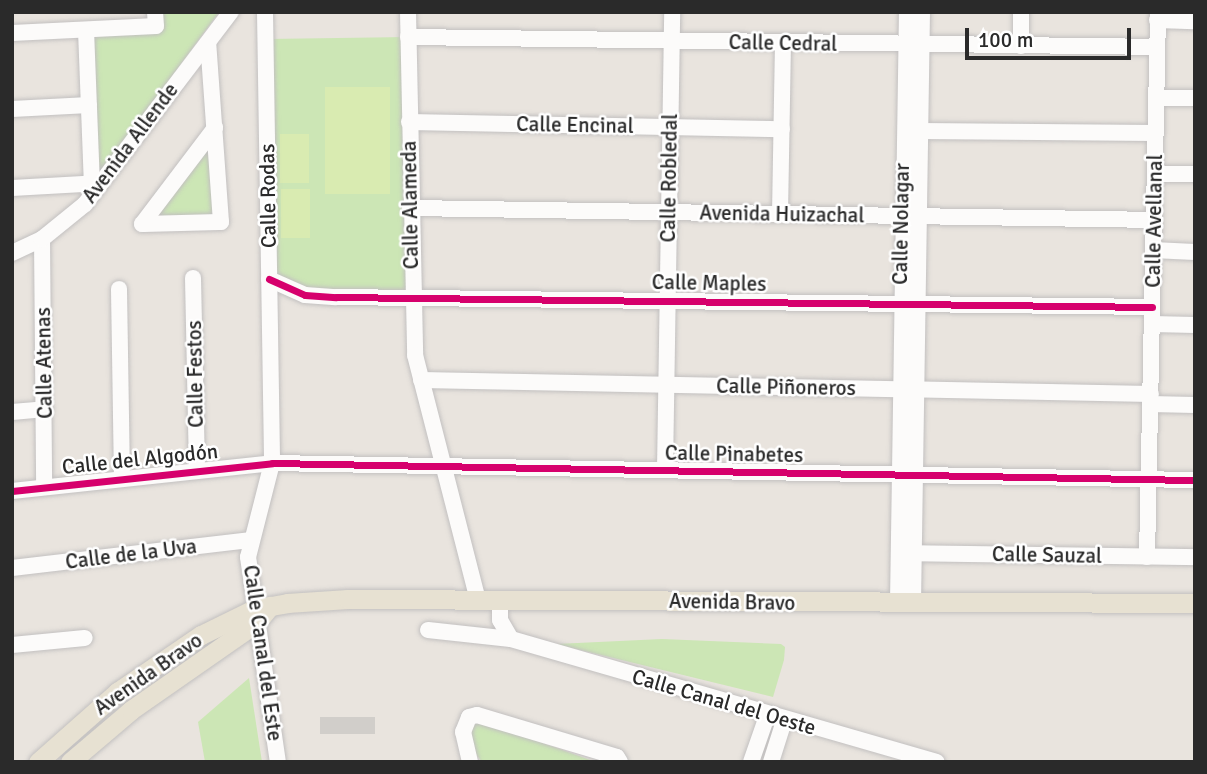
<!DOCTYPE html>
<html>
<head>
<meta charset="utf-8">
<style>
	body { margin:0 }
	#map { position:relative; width:1207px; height:774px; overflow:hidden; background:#e9e4de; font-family:Signika,sans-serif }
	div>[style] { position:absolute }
	.green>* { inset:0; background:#cce6b5 }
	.pitch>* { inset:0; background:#d9ebb1; transform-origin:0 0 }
	.building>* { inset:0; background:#d1ceca; transform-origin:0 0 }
	.roads { filter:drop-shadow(0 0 2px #c2c0c0) drop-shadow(0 0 2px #c2c0c0) }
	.minor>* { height:16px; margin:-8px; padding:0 8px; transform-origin:8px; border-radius:8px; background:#fcfbfa }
	.major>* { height:19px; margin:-9.5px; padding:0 9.5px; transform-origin:9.5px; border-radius:9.5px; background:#e7e1d2 }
	.cycleway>* { height:7px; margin:-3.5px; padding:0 3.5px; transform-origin:3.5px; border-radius:3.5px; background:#d6006c }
	span { translate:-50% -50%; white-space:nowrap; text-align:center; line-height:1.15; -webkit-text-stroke:5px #fff; paint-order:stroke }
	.street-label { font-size:21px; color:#2a2a2a }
	.frame { position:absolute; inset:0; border:14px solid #2a2a2a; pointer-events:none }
	.scale { position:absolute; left:965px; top:28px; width:166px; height:32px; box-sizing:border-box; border:4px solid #2a2a2a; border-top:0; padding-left:9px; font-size:21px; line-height:24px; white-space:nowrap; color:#2a2a2a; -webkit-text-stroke:5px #fff; paint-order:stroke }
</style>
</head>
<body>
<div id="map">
	<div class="green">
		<div style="clip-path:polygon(159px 12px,219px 12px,98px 177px,85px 28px,159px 22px)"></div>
		<div style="clip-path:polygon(408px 37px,410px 294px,306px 294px,271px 279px,267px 39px)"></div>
		<div style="clip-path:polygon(214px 131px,220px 221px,144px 223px)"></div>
		<div style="clip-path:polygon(662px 639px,781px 644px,785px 647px,784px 660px,773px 697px,556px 644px)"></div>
		<div style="clip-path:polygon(249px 678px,262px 762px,205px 762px,198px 722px)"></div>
		<div style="clip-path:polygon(477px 723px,500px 728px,596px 762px,482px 762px,468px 743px,470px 726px)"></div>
	</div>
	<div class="pitch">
		<div style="left:325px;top:87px;width:65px;height:107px"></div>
		<div style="left:280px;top:134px;width:29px;height:49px"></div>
		<div style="left:281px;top:189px;width:29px;height:49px"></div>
	</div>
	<div class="building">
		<div style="left:320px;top:717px;width:55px;height:17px"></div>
	</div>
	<div class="roads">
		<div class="minor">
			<div style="left:265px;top:12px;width:451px;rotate:89.1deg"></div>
			<div style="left:272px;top:463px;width:97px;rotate:104.3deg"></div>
			<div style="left:248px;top:557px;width:207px;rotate:81.7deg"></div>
			<div style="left:408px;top:12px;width:343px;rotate:88.8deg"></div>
			<div style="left:415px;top:355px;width:253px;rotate:75.6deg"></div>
			<div style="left:1157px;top:20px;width:38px;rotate:2deg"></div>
			<div style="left:86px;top:30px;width:154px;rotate:87.8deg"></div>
			<div style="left:12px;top:33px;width:144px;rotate:-2.8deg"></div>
			<div style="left:156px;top:26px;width:14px;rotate:-94deg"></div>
			<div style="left:408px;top:37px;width:749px;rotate:0.76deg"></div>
			<div style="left:1021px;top:46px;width:34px;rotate:-90deg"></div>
			<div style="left:1156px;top:98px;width:39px"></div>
			<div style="left:12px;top:109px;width:77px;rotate:-3deg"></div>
			<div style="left:409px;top:122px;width:373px;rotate:1.1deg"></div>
			<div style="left:920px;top:131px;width:235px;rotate:0.5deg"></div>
			<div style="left:1155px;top:174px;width:40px"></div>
			<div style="left:12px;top:188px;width:89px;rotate:-3.2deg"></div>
			<div style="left:410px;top:208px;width:744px;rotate:0.92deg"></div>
			<div style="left:780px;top:214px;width:171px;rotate:-89deg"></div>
			<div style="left:142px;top:224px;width:79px;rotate:-1.5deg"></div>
			<div style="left:221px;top:222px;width:180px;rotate:-94.1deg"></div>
			<div style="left:142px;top:224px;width:121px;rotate:-52.8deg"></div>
			<div style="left:42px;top:239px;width:248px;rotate:89.5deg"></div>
			<div style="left:1153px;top:250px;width:42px;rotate:2.7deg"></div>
			<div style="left:12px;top:253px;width:33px;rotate:-25deg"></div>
			<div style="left:42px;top:239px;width:55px;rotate:-39.1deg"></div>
			<div style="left:85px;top:204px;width:241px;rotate:-52.8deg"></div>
			<div style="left:193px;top:278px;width:192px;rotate:88.8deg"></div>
			<div style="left:269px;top:279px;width:39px;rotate:24deg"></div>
			<div style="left:305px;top:295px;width:31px;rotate:4deg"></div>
			<div style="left:336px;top:297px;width:816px;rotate:0.7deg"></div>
			<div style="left:119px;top:289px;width:189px;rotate:89.1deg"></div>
			<div style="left:1152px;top:324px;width:43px;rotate:1.3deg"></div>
			<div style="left:421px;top:380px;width:730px;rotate:1.1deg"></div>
			<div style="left:1150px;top:404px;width:45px;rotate:1.3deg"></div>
			<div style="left:12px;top:412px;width:33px;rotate:-5deg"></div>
			<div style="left:665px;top:470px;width:458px;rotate:-89.1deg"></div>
			<div style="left:12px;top:491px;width:262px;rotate:-6.1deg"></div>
			<div style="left:272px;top:463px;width:923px;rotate:1.06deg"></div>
			<div style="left:904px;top:553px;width:291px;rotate:0.8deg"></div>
			<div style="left:1147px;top:557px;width:545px;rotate:-88.84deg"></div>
			<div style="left:12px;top:568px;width:239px;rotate:-6.7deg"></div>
			<div style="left:500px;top:600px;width:20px;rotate:90deg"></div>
			<div style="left:500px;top:620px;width:22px;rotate:60deg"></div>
			<div style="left:511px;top:639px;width:443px;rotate:16.1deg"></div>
			<div style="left:898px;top:603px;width:591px;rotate:-89.13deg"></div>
			<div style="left:913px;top:604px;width:592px;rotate:-89.13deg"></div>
			<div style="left:428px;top:630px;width:83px;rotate:6.2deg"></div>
			<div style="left:12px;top:645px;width:73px;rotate:-5.5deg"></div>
			<div style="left:470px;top:762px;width:31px;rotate:-103deg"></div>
			<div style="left:463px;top:732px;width:16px;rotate:-68deg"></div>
			<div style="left:469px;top:717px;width:8px;rotate:-14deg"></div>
			<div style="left:477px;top:715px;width:146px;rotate:16.7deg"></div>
			<div style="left:617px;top:757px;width:6px;rotate:59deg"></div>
			<div style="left:751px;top:762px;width:49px;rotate:-70.8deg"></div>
			<div style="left:771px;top:762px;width:43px;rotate:-72.4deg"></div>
		</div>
		<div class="major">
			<div style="left:38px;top:762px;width:106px;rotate:-41.5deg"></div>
			<div style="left:117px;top:692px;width:102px;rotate:-34.2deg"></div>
			<div style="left:201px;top:635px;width:59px;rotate:-26.1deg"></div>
			<div style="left:254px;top:609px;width:34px;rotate:-10deg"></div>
			<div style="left:287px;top:603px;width:61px;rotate:-3.8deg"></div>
			<div style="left:348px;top:599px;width:847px;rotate:0.27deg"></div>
			<div style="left:70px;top:762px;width:80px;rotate:-40.4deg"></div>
			<div style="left:131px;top:710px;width:154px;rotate:-34.9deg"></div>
			<div style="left:257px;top:622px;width:21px;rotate:-51deg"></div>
		</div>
	</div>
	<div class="cycleway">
		<div style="left:269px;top:279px;width:39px;rotate:24deg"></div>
		<div style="left:305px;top:295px;width:31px;rotate:4deg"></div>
		<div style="left:336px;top:297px;width:816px;rotate:0.7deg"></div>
		<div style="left:12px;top:491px;width:262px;rotate:-6.1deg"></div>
		<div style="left:272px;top:463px;width:923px;rotate:1.06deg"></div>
	</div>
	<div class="street-label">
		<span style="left:783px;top:43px;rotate:1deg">Calle Cedral</span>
		<span style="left:575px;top:125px;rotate:1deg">Calle Encinal</span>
		<span style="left:130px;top:143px;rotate:-53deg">Avenida Allende</span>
		<span style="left:669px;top:178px;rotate:-89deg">Calle Robledal</span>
		<span style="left:268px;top:196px;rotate:-91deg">Calle Rodas</span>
		<span style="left:410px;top:205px;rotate:-91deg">Calle Alameda</span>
		<span style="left:782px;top:214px;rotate:1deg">Avenida Huizachal</span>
		<span style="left:1154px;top:221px;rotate:-89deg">Calle Avellanal</span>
		<span style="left:901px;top:224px;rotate:-89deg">Calle Nolagar</span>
		<span style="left:709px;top:283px;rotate:1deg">Calle Maples</span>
		<span style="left:44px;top:363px;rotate:-91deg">Calle Atenas</span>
		<span style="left:195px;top:374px;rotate:-91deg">Calle Festos</span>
		<span style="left:786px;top:387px;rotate:1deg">Calle Piñoneros</span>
		<span style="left:734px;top:454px;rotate:1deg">Calle Pinabetes</span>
		<span style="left:140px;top:459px;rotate:-6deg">Calle del Algodón</span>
		<span style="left:131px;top:554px;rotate:-7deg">Calle de la Uva</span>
		<span style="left:1047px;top:555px;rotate:1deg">Calle Sauzal</span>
		<span style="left:732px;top:602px;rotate:1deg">Avenida Bravo</span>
		<span style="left:263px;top:653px;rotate:82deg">Calle Canal del Este</span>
		<span style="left:148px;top:674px;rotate:-35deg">Avenida Bravo</span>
		<span style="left:724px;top:702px;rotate:16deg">Calle Canal del Oeste</span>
	</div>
	<div class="frame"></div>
	<div class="scale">100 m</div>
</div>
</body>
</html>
